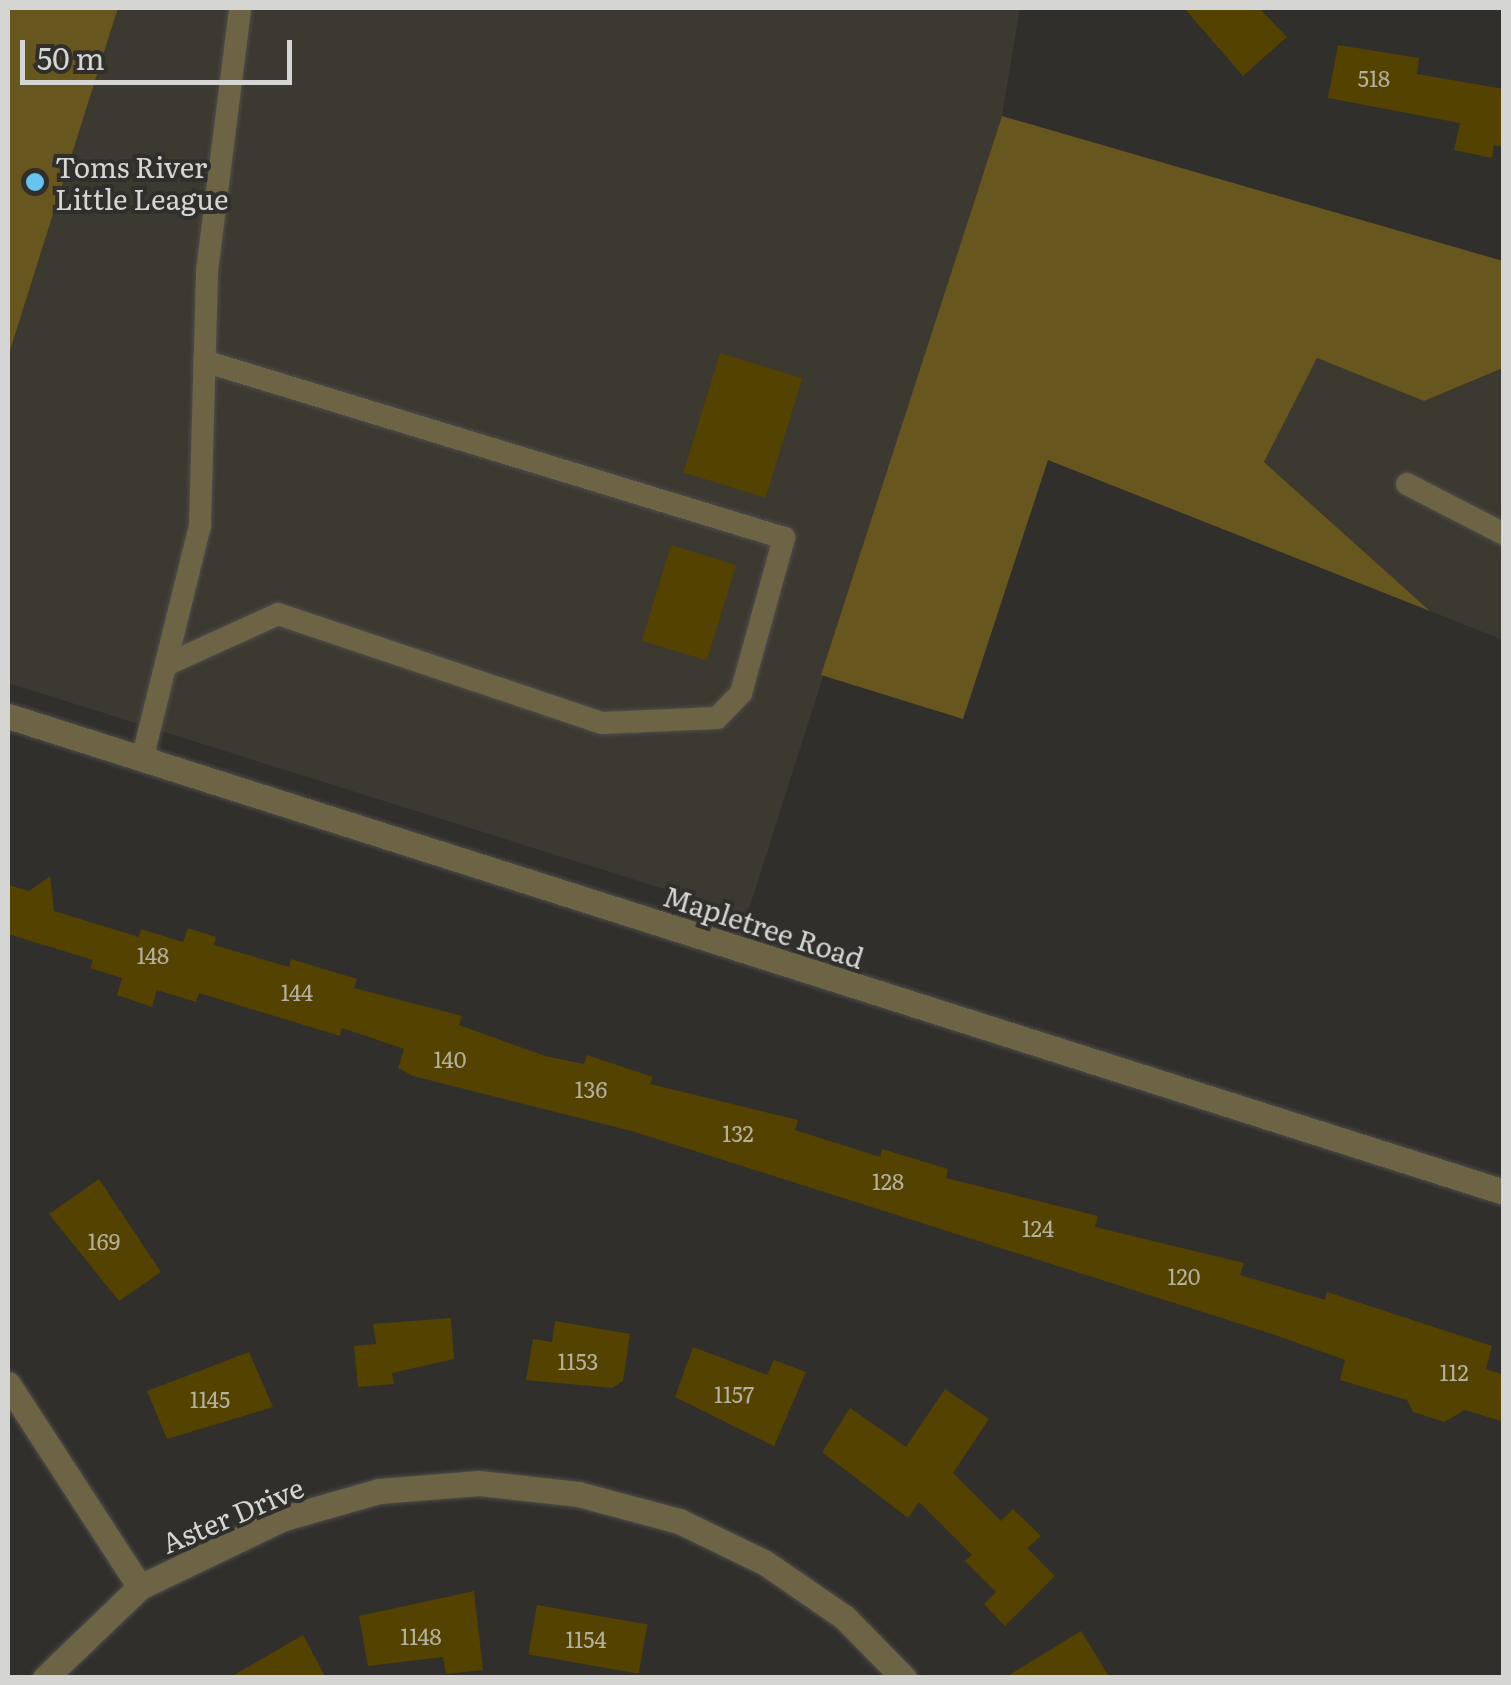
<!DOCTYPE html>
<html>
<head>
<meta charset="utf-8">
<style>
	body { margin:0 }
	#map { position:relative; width:1511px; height:1685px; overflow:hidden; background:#302f2c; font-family:Literata,serif }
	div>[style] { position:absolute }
	.built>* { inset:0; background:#3c3931 }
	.green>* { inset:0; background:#67561d }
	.building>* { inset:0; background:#544200; transform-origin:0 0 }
	.roads { filter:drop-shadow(0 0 2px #4e4d4a) drop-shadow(0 0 2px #4e4d4a) }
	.service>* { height:22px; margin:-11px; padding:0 11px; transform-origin:11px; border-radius:11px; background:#6d6345 }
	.minor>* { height:25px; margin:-12.5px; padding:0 12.5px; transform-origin:12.5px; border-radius:12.5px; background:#6d6345 }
	.tertiary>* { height:25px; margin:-12.5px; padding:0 12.5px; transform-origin:12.5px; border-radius:12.5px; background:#6d6345 }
	.dots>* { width:28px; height:28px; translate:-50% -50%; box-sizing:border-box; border:5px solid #302f2c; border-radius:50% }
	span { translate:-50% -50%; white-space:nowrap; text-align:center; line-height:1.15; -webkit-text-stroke:8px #302f2c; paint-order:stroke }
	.number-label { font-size:22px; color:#b5b09e }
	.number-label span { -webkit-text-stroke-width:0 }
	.poi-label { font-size:28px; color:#d5d5d3 }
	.left { translate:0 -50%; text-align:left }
	.street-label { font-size:28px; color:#d5d5d3 }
	.frame { position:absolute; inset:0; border:10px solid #d5d5d3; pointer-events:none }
	.scale { position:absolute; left:20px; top:40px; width:272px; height:45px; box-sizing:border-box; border:5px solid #d5d5d3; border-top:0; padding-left:12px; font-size:30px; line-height:35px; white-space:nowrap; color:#d5d5d3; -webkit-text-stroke:8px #302f2c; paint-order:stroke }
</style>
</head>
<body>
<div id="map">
	<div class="built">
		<div style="clip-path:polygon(118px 8px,1020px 8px,1002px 116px,747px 915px,8px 683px,8px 357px)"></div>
		<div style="clip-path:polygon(1317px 358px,1424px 401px,1503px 368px,1503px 640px,1430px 611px,1264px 462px)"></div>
	</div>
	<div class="green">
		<div style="clip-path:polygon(8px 8px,118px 8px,8px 357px)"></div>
		<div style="clip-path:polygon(1002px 116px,1503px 261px,1503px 368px,1424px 401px,1317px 358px,1264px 462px,1430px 611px,1048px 460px,963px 719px,821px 675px)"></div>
	</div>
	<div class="building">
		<div style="clip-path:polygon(1184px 8px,1259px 8px,1287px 37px,1243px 76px)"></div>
		<div style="clip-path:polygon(1338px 45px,1419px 58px,1417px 74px,1504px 89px,1504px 147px,1494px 145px,1492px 158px,1454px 150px,1460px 123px,1328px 98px)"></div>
		<div style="left:720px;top:353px;width:86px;height:125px;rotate:17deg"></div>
		<div style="left:671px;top:545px;width:68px;height:100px;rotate:17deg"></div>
		<div style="clip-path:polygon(50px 876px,54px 911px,139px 937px,141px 929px,183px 942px,188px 928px,216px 937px,214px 945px,289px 967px,291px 959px,357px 979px,354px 988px,462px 1016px,459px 1025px,545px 1056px,584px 1064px,587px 1055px,653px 1077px,650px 1084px,798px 1120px,795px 1130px,880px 1157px,882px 1149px,948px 1169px,946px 1178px,1098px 1216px,1095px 1227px,1244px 1263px,1240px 1275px,1325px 1300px,1327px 1292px,1492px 1346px,1486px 1369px,1504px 1375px,1504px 1422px,1465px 1410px,1444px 1422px,1413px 1412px,1407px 1400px,1340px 1380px,1345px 1360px,1269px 1333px,635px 1132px,413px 1076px,398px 1068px,404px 1049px,342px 1028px,340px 1036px,199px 993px,196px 1002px,157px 990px,152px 1007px,117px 995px,122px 978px,90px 968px,93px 960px,8px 934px,8px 885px,29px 891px)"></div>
		<div style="clip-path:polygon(99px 1179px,161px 1272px,119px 1301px,49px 1214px)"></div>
		<div style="clip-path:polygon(451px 1318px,454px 1359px,392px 1373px,394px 1384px,358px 1387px,354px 1346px,376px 1344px,373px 1324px)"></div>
		<div style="clip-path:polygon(555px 1321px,630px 1334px,623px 1381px,612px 1388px,526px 1380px,533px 1339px,552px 1342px)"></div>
		<div style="clip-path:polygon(693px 1347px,767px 1375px,774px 1360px,806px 1372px,774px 1446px,675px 1397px)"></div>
		<div style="clip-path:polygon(249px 1352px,273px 1407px,167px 1439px,147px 1391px)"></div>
		<div style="clip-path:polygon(945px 1389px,989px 1419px,953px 1473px,1001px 1521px,1013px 1509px,1041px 1536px,1027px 1548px,1055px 1576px,1005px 1626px,984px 1604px,996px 1592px,965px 1561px,972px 1555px,919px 1502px,908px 1518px,822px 1452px,850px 1408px,906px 1447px)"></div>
		<div style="clip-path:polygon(474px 1591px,483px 1670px,446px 1674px,443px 1657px,368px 1666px,359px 1616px)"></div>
		<div style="left:537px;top:1605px;width:112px;height:50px;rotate:10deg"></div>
		<div style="clip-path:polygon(1081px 1631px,1110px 1678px,1004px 1678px)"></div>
		<div style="clip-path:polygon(303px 1635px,326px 1678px,229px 1678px)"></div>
	</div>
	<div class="roads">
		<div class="service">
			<div style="left:1407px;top:484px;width:109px;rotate:27.3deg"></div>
			<div style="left:168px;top:664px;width:121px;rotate:-24.4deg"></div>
			<div style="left:278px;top:614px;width:342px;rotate:18.6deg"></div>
			<div style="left:602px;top:723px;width:115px;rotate:-2.5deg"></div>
			<div style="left:717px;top:718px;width:35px;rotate:-46deg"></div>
			<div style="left:741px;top:693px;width:161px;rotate:-74.5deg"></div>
			<div style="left:784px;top:538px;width:606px;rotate:-163.03deg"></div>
			<div style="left:142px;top:760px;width:242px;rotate:-76.1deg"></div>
			<div style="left:200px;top:525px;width:254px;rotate:-88.4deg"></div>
			<div style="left:207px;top:271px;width:265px;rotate:-82.8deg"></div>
		</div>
		<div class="minor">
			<div style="left:8px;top:1384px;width:242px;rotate:57deg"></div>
			<div style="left:45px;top:1678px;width:132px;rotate:-43.8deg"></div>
			<div style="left:140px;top:1587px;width:157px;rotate:-25.7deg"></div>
			<div style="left:281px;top:1519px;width:102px;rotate:-15.9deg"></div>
			<div style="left:379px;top:1491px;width:100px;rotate:-4.6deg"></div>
			<div style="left:479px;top:1483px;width:100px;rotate:6.3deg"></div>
			<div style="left:578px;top:1494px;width:105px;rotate:15deg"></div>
			<div style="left:679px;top:1521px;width:94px;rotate:25.8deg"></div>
			<div style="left:764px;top:1562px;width:97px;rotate:34.5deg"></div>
			<div style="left:844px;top:1617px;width:86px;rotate:45.5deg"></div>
		</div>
		<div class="tertiary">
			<div style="left:8px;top:716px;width:1570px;rotate:17.65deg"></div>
		</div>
	</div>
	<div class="dots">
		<div style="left:35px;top:182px;background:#69c3f1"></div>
	</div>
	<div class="number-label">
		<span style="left:1374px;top:78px">518</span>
		<span style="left:153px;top:955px">148</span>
		<span style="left:297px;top:992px">144</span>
		<span style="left:450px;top:1059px">140</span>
		<span style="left:591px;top:1089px">136</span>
		<span style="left:738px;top:1133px">132</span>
		<span style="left:888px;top:1181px">128</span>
		<span style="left:1038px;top:1228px">124</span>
		<span style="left:104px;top:1241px">169</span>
		<span style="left:1184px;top:1276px">120</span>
		<span style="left:578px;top:1361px">1153</span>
		<span style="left:1454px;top:1372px">112</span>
		<span style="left:734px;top:1394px">1157</span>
		<span style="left:210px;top:1399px">1145</span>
		<span style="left:421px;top:1636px">1148</span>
		<span style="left:586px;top:1639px">1154</span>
	</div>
	<div class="poi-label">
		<span class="left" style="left:55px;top:182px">Toms River<br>Little League</span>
	</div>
	<div class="street-label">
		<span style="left:764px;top:926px;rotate:18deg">Mapletree Road</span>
		<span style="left:232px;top:1514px;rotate:-23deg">Aster Drive</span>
	</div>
	<div class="frame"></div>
	<div class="scale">50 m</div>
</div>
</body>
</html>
